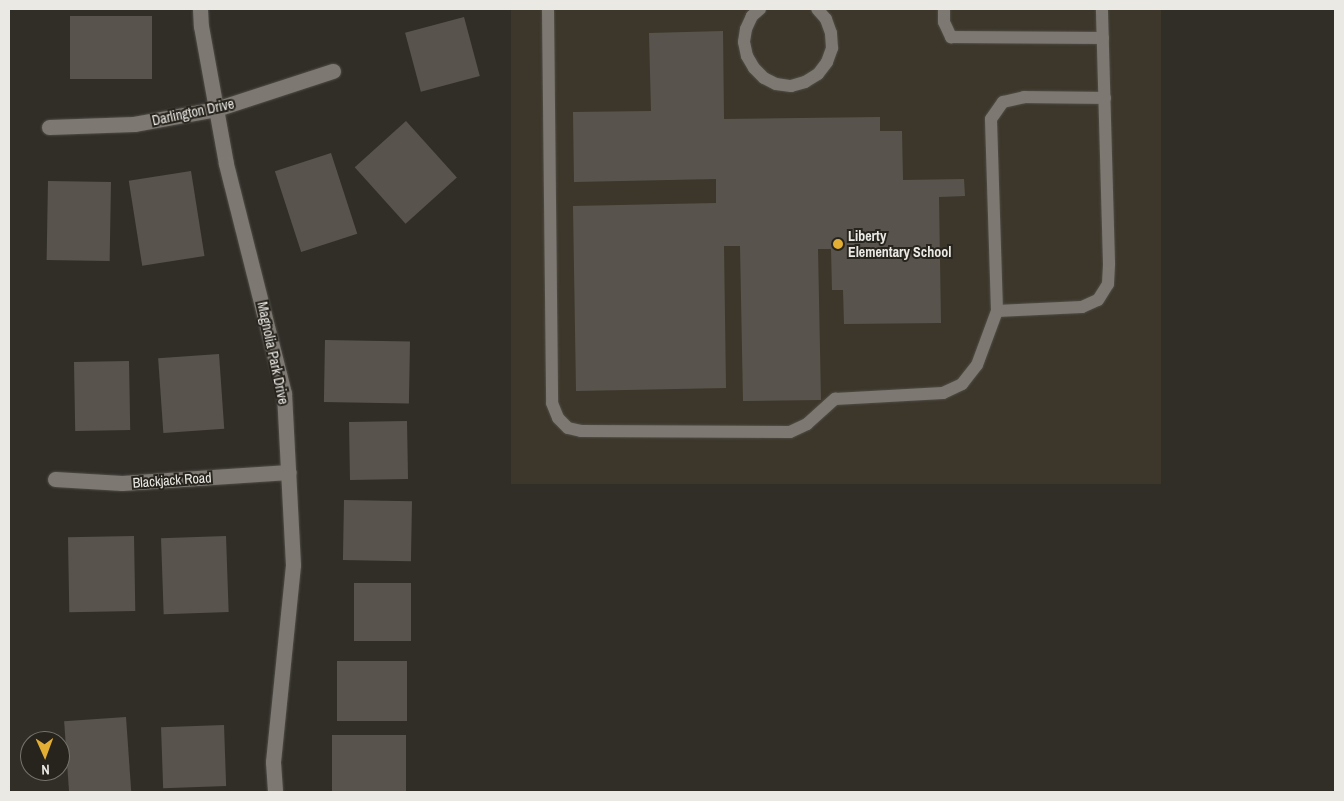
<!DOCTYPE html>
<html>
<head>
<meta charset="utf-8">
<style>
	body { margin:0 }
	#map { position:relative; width:1344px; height:801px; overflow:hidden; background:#312e28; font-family:"Archivo Narrow",sans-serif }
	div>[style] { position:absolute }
	.built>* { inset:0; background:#3d372b; transform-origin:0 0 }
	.building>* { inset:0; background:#58544d; transform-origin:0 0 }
	.roads { filter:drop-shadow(0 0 1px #504d47) drop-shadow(0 0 1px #504d47) }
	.service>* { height:12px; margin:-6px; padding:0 6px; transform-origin:6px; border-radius:6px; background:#7d7972 }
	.minor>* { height:15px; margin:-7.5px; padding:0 7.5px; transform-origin:7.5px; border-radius:7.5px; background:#7d7972 }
	.dots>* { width:14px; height:14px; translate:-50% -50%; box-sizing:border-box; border:2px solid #27241e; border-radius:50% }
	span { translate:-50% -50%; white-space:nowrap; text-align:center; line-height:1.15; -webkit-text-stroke:4px #27241e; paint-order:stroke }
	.street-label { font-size:14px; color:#ebe9e4 }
	.poi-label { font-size:14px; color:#ebe9e4; font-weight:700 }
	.left { translate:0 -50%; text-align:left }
	.frame { position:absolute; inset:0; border:10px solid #ebe9e4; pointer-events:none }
	.north { position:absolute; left:20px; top:731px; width:50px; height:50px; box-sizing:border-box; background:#27241e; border:1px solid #75736d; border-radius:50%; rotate:178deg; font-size:14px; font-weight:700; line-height:20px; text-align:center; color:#ebe9e4 }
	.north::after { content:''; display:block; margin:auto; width:18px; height:22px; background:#e3ae34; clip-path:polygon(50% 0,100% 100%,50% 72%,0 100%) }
</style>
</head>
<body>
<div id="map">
	<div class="built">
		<div style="left:511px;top:9px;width:650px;height:475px"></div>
	</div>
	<div class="building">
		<div style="left:70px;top:16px;width:82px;height:63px"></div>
		<div style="left:464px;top:17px;width:61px;height:61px;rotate:75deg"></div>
		<div style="clip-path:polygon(723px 31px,724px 119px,880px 117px,880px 131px,902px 131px,903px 180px,964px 179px,965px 196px,939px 197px,941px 323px,844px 324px,843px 290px,832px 290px,831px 249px,818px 249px,821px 400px,743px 401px,740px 246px,724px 246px,726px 388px,576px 391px,573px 206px,716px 203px,716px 179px,574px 182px,573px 112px,651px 111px,649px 33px)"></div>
		<div style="left:406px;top:121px;width:76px;height:69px;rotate:48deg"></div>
		<div style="left:331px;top:153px;width:85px;height:59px;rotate:72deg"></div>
		<div style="left:191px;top:171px;width:86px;height:63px;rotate:81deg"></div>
		<div style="left:48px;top:181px;width:63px;height:79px;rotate:1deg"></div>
		<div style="left:325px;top:340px;width:85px;height:62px;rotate:1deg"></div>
		<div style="left:219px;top:354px;width:75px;height:61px;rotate:86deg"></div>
		<div style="left:129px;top:361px;width:69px;height:55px;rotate:89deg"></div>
		<div style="left:407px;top:421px;width:58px;height:58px;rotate:89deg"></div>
		<div style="left:344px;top:500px;width:68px;height:60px;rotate:1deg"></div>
		<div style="left:134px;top:536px;width:75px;height:66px;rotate:89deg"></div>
		<div style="left:226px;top:536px;width:76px;height:65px;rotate:88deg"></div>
		<div style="left:354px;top:583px;width:57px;height:58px"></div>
		<div style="left:337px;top:661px;width:70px;height:60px"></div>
		<div style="left:126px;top:717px;width:75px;height:62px;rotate:86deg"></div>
		<div style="left:224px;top:725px;width:61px;height:63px;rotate:88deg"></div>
		<div style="left:406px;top:735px;width:57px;height:74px;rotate:90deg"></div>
	</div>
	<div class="roads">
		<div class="service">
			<div style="left:548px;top:9px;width:394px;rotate:89.4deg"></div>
			<div style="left:552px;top:403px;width:16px;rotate:68deg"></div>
			<div style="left:558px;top:418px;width:14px;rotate:45deg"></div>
			<div style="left:568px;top:428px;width:13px;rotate:13deg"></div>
			<div style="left:581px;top:431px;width:209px;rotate:0.3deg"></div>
			<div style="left:790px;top:432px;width:19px;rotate:-25deg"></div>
			<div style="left:807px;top:424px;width:38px;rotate:-42deg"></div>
			<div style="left:835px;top:399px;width:108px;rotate:-3.2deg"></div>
			<div style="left:943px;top:393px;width:21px;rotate:-25deg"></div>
			<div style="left:962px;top:384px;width:24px;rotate:-52deg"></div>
			<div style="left:977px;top:365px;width:58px;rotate:-69.7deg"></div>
			<div style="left:997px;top:311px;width:192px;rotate:-91.8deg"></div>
			<div style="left:991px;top:119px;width:21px;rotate:-55deg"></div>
			<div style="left:1003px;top:102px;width:22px;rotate:-13deg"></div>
			<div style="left:1024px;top:97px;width:81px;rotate:0.7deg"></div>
			<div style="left:760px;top:9px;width:11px;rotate:139deg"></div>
			<div style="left:752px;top:16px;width:14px;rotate:115deg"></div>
			<div style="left:746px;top:29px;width:13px;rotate:99deg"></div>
			<div style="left:744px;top:42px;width:14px;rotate:78deg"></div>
			<div style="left:747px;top:56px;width:14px;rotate:60deg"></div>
			<div style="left:754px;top:68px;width:14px;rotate:45deg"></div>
			<div style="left:764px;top:78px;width:13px;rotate:27deg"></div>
			<div style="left:776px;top:84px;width:15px;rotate:8deg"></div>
			<div style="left:791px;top:86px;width:15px;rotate:-16deg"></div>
			<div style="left:805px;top:82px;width:15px;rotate:-32deg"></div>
			<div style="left:818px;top:74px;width:15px;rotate:-53deg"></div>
			<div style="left:827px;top:62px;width:15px;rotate:-70deg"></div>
			<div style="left:832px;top:48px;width:15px;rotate:-94deg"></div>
			<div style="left:831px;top:33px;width:15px;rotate:-110deg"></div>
			<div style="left:826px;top:19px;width:13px;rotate:-132deg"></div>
			<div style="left:944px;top:9px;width:13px;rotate:90deg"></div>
			<div style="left:944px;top:22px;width:17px;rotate:65deg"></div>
			<div style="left:951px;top:37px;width:152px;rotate:0.4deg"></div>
			<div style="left:997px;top:311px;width:85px;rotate:-2.7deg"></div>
			<div style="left:1082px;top:307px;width:17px;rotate:-24deg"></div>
			<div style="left:1098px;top:300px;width:19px;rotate:-58deg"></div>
			<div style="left:1108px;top:284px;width:21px;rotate:-87deg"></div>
			<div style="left:1109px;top:263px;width:254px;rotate:-91.6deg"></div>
		</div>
		<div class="minor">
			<div style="left:200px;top:9px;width:17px;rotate:87deg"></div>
			<div style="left:201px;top:26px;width:140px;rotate:79.7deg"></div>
			<div style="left:226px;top:164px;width:236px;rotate:75.8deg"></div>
			<div style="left:284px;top:393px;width:172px;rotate:87deg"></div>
			<div style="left:293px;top:565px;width:198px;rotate:95.8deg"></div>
			<div style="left:273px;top:762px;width:30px;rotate:86deg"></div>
			<div style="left:49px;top:127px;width:85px;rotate:-2deg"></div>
			<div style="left:134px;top:124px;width:83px;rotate:-10.4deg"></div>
			<div style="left:216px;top:109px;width:123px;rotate:-18deg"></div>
			<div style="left:55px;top:479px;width:67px;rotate:3.4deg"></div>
			<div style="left:122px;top:483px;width:167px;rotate:-3.8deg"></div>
		</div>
	</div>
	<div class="dots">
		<div style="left:838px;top:244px;background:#e3ae34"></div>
	</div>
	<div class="street-label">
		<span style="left:193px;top:112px;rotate:-12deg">Darlington Drive</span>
		<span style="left:273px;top:353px;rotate:78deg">Magnolia Park Drive</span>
		<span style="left:172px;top:480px;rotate:-4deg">Blackjack Road</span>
	</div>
	<div class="poi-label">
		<span class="left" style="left:848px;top:244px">Liberty<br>Elementary School</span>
	</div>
	<div class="frame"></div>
	<div class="north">N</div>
</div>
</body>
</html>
